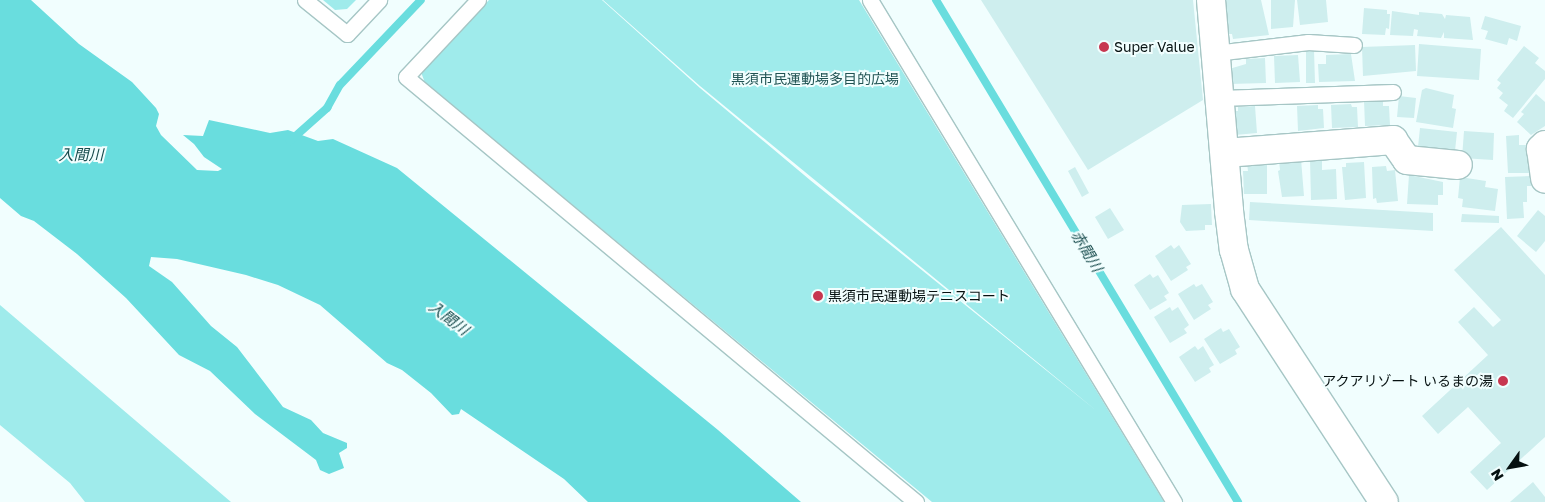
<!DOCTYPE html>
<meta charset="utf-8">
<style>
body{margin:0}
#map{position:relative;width:1545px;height:502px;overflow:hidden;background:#f1fefe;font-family:"Golos Text","Noto Sans JP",sans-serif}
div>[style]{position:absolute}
.green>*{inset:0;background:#9febeb}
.water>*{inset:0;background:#69ddde}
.stream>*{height:8px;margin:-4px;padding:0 4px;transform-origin:4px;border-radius:4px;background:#69ddde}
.building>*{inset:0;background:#ceeeee}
.roads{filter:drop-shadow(1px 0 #a6c6c5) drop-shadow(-1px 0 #a6c6c5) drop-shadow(0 1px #a6c6c5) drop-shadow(0 -1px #a6c6c5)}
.lane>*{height:15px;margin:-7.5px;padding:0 7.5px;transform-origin:7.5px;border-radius:7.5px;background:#fff}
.street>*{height:28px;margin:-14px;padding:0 14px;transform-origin:14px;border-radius:14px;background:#fff}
.dots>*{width:14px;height:14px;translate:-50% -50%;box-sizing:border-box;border:2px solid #f1fefe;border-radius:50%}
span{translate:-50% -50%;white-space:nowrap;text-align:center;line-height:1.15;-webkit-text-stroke:4px #f1fefe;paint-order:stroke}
.poi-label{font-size:14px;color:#061111}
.left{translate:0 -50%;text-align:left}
.right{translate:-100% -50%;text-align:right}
.park-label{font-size:14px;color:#205353}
.water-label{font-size:15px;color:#184c4d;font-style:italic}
.north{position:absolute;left:1485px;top:442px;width:50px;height:50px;-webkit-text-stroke:4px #f1fefe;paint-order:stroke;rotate:238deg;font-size:14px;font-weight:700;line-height:20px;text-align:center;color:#061111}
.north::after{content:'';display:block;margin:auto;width:18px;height:22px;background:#061111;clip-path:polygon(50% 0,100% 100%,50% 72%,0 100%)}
</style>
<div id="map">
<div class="green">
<i style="clip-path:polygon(323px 0,356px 0,347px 9px,335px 10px)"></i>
<i style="clip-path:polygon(489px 0,602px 0,700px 88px,810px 180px,1098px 412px,700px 86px,603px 0,859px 0,1164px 502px,932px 502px,425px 83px,421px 72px)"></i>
<i style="clip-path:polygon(0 305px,231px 502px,85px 502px,70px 483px,0 425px)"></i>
</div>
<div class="water">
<i style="clip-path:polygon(0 0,31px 0,79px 44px,132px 82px,156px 108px,159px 114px,156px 126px,161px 135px,197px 170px,218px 171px,222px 169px,204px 157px,194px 144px,183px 135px,203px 136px,209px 120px,270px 133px,288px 130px,318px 141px,333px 139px,397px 168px,718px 430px,801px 502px,588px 502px,564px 479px,461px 409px,459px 414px,452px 415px,431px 393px,402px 370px,387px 363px,320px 305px,278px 285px,246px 275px,177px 259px,151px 257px,149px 266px,172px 282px,211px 326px,237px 347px,283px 407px,311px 420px,323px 433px,347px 443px,347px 448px,339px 453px,344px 468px,329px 474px,320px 470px,316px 460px,255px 414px,210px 371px,179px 355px,126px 298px,77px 254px,34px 221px,21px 216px,0 198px)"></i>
</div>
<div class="stream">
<i style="left:936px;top:0;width:586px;rotate:58.97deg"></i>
<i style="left:290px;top:141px;width:50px;rotate:-41.7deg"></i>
<i style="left:327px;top:108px;width:26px;rotate:-61deg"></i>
<i style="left:340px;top:85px;width:117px;rotate:-46.4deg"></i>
</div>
<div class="building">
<i style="clip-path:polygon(981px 0,1193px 0,1203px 100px,1088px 170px)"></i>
<i style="clip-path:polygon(1224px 0,1261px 0,1269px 35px,1233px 39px,1232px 34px,1227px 34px)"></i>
<i style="clip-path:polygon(1271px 0,1295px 0,1293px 27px,1271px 29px)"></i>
<i style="clip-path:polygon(1297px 0,1326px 0,1328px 22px,1300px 25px)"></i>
<i style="clip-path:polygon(1364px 8px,1387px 10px,1387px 14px,1390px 14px,1389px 29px,1386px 28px,1385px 35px,1362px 34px)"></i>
<i style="clip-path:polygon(1392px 11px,1419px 15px,1419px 12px,1442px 14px,1445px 19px,1446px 15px,1470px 17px,1473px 40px,1444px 38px,1444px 32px,1441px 38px,1417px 36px,1418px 30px,1414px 29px,1413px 36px,1390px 35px)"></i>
<i style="clip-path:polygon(1485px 16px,1521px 26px,1517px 41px,1509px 38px,1507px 45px,1485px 39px,1488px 31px,1481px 29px)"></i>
<i style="clip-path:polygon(1419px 44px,1481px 49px,1479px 80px,1417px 76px)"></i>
<i style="clip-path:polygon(1415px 45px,1416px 71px,1363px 76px,1362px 47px)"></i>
<i style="clip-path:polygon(1524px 46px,1539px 58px,1535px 63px,1545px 71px,1545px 79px,1513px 118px,1504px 111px,1508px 105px,1499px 98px,1503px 93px,1497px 88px,1501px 83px,1497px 80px)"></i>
<i style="clip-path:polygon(1306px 50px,1314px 50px,1315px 83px,1306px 83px)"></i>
<i style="clip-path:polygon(1351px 54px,1355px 81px,1319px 82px,1318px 64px,1326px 64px,1326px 55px)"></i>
<i style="clip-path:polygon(1298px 55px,1300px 82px,1275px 83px,1274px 56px)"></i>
<i style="clip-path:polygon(1265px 58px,1266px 83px,1230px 84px,1229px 69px,1246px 64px,1246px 59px)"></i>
<i style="clip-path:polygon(1426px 88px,1454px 95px,1452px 108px,1456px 109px,1453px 128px,1416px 122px,1422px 90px)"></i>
<i style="clip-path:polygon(1536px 94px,1545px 102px,1545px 126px,1531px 135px,1517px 122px,1524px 114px,1521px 112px)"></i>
<i style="clip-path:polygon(1399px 96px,1416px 98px,1414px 118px,1397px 117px)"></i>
<i style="clip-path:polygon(1364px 101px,1383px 101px,1383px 106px,1389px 106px,1390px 125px,1365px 126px)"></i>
<i style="clip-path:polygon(1351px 104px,1352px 107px,1357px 107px,1358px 127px,1332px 128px,1331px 105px)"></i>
<i style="clip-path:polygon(1318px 105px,1318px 109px,1323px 109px,1324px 128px,1298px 131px,1297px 106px)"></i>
<i style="clip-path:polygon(1255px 106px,1257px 133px,1235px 135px,1234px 111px,1238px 111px,1238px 107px)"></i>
<i style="clip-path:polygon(1420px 128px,1457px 132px,1455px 151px,1418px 147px)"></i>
<i style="clip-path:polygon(1464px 131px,1494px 133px,1493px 160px,1462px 158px)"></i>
<i style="clip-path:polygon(1519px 135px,1519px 145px,1530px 145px,1530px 173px,1508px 173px,1506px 136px)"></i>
<i style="clip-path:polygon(1322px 158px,1322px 170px,1336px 169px,1337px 199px,1311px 200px,1310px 159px)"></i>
<i style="clip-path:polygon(1301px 159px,1304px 196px,1282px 197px,1278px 171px,1280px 170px,1279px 160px)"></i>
<i style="clip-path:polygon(1267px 162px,1267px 194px,1244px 194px,1243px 171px,1248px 171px,1247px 163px)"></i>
<i style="clip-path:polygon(1364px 162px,1366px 198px,1345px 200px,1342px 167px,1346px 167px,1346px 163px)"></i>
<i style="clip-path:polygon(1386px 166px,1387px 171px,1395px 170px,1398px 201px,1377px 203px,1376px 198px,1373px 199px,1372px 167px)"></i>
<i style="clip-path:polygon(1075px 167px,1089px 193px,1082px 197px,1068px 171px)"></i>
<i style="clip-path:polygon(1409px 175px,1443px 182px,1443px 195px,1438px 195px,1438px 205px,1407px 204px)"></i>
<i style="clip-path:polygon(1531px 176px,1531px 186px,1527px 186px,1527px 202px,1523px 202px,1524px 218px,1507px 219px,1505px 177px)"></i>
<i style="clip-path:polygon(1460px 177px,1486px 181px,1485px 187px,1498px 189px,1495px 211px,1462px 207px,1463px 199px,1458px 198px)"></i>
<i style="clip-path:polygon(1250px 202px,1433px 213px,1433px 231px,1249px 220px)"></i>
<i style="clip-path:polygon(1211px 204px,1212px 225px,1205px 225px,1205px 230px,1186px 231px,1180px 222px,1182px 205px)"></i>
<i style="clip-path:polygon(1110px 208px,1124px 230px,1108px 239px,1095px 217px)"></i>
<i style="clip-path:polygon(1538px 210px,1545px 216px,1545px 241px,1536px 252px,1517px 236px)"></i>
<i style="clip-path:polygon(1462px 214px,1499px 216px,1499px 223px,1461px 222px)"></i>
<i style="clip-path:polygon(1501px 227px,1545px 275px,1545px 437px,1487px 490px,1470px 472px,1501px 443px,1468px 407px,1438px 434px,1422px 416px,1488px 355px,1458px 322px,1474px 307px,1493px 327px,1501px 320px,1454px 270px)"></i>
<i style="clip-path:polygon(1171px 245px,1174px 249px,1179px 245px,1191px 264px,1186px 267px,1188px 270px,1171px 281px,1155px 256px)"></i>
<i style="clip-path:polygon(1150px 274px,1153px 278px,1158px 275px,1169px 293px,1164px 296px,1167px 300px,1150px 310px,1134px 285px)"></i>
<i style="clip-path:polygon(1194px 284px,1196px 287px,1202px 284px,1213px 302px,1208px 305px,1211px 309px,1194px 320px,1178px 294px)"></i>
<i style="clip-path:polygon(1170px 307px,1172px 311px,1178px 307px,1189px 325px,1184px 329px,1187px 333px,1170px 343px,1154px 317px)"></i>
<i style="clip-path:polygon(1221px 328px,1223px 332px,1229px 329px,1240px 347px,1235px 350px,1237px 354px,1220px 364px,1204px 339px)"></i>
<i style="clip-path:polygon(1195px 346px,1198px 350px,1203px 346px,1214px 365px,1209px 368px,1211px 372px,1195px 382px,1179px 357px)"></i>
<i style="clip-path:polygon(1533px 482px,1545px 497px,1545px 502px,1510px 502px)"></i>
</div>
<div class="roads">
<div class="lane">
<i style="left:305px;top:0;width:54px;rotate:39deg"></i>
<i style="left:347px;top:34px;width:47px;rotate:-46.7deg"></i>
<i style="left:478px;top:0;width:105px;rotate:133.1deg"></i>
<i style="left:406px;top:77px;width:664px;rotate:39.81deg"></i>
<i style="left:870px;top:0;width:587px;rotate:58.8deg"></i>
<i style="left:1215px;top:53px;width:94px;rotate:-6.7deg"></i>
<i style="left:1308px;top:42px;width:46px;rotate:3.7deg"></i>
<i style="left:1220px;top:98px;width:173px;rotate:-2deg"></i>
</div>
<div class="street">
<i style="left:1211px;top:0;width:212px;rotate:85.1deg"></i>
<i style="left:1229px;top:211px;width:39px;rotate:83deg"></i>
<i style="left:1234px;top:250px;width:41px;rotate:74.2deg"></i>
<i style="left:1245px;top:289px;width:254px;rotate:56.9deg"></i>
<i style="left:1545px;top:145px;width:6px;rotate:135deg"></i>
<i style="left:1541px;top:149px;width:30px;rotate:82deg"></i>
<i style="left:1225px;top:153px;width:169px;rotate:-4.4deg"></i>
<i style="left:1393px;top:140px;width:24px;rotate:55deg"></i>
<i style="left:1407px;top:160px;width:51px;rotate:5.6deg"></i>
</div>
</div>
<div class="dots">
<i style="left:1104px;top:47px;background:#c73750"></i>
<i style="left:818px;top:296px;background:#c73750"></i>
<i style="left:1503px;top:381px;background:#c73750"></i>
</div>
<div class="poi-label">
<span class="left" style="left:1114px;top:47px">Super Value</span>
<span class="left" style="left:828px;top:296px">黒須市民運動場テニスコート</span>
<span class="right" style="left:1493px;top:381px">アクアリゾート いるまの湯</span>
</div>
<div class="park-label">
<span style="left:815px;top:79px">黒須市民運動場多目的広場</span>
</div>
<div class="water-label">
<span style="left:81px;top:155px">入間川</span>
<span style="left:1087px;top:251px;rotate:59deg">赤間川</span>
<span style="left:449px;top:318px;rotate:37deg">入間川</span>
</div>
<div class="north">N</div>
</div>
